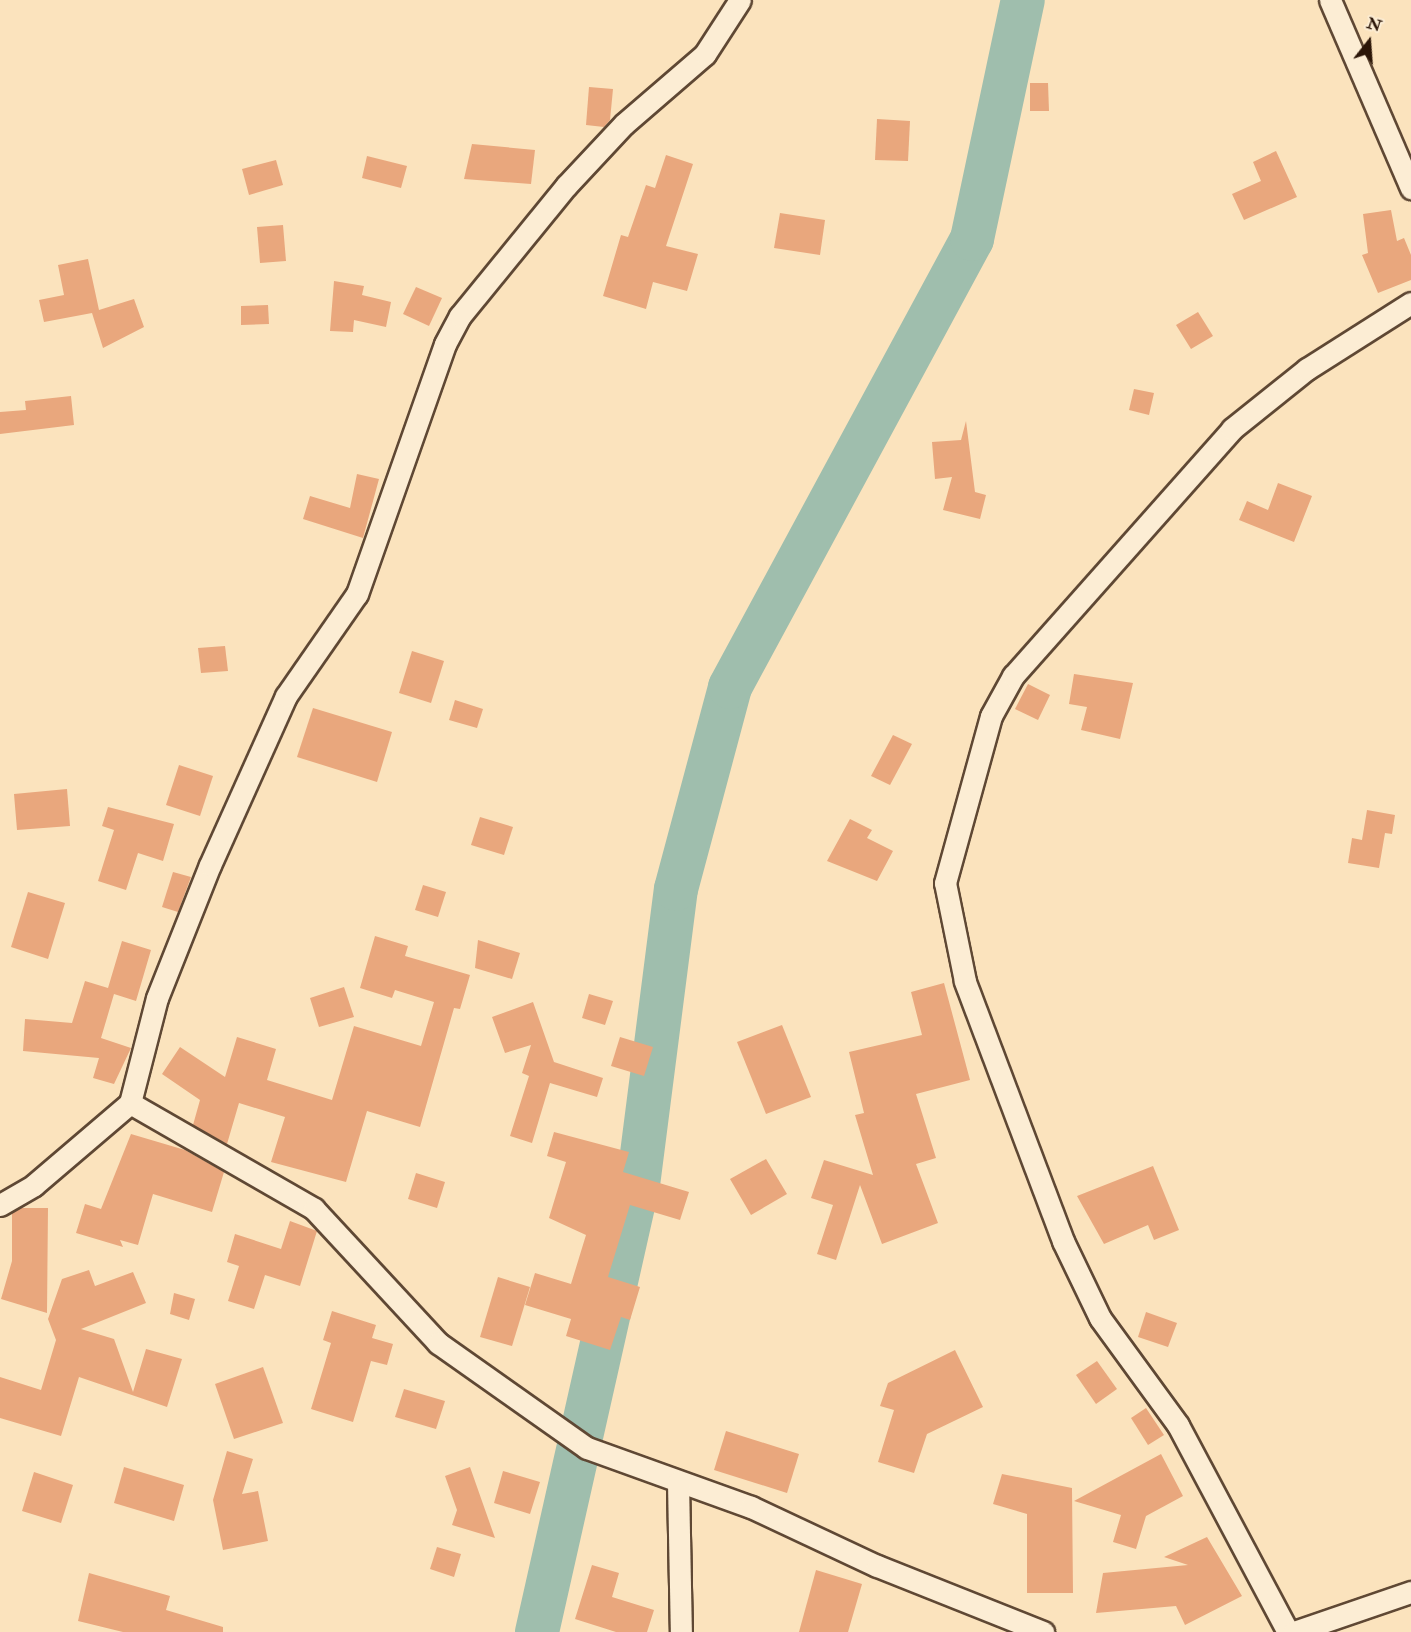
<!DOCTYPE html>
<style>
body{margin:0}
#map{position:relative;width:1411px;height:1632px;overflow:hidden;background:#fbe3bd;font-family:"IM FELL Double Pica",serif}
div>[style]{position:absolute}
.river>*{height:44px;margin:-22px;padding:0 22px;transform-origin:22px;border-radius:22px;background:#9fbead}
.building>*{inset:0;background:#e9a77d}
.roads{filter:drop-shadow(2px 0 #5f4834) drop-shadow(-2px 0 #5f4834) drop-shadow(0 2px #5f4834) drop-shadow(0 -2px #5f4834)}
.minor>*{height:21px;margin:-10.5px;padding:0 10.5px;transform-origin:10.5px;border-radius:10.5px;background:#fcedd4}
span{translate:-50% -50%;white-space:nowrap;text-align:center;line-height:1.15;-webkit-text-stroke:5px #fcedd4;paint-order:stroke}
.north{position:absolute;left:1339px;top:12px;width:60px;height:60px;-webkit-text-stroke:4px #fcedd4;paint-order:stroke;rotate:17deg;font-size:16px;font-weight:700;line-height:24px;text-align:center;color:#2b1507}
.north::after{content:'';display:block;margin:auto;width:21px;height:27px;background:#2b1507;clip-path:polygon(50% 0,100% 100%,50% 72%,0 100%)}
</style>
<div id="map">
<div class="river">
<i style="left:537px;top:1632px;width:458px;rotate:-77.3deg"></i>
<i style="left:638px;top:1185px;width:298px;rotate:-82.7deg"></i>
<i style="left:676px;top:889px;width:209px;rotate:-75deg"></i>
<i style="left:730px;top:687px;width:509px;rotate:-61.62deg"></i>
<i style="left:972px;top:239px;width:244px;rotate:-78deg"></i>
</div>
<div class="building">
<i style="clip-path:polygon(1030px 83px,1048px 83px,1049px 111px,1030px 111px)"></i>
<i style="clip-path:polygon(589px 87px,613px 89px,610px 120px,604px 127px,586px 125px)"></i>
<i style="clip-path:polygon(877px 119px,910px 121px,908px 161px,875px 160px)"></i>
<i style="clip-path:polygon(472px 144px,535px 150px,531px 184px,464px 179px)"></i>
<i style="clip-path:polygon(1276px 151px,1297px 197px,1244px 220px,1232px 194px,1261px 181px,1253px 162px)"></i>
<i style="clip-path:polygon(666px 155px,693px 164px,666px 246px,698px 254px,687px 291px,653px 282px,646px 309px,603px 296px,621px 235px,628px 237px,646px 185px,655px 188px)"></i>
<i style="clip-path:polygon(367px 156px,407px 166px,401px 188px,362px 178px)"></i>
<i style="clip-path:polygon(276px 160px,283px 185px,249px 195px,242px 169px)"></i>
<i style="clip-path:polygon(1391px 210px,1397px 241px,1404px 238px,1411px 255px,1411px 280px,1378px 293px,1362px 255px,1368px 253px,1363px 214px)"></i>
<i style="clip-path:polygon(780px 213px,825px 220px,820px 255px,774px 248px)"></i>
<i style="clip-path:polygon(283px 225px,286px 261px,260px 263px,257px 227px)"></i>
<i style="clip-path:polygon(88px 259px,99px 310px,134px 299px,144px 327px,103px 348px,92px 313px,44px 322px,39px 300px,64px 295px,58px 265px)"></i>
<i style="clip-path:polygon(334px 281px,364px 286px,362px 295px,391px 302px,386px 327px,354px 320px,353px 332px,330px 331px)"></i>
<i style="clip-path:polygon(416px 287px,442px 298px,429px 326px,403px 314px)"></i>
<i style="clip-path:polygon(268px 305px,269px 324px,241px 325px,241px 306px)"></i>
<i style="clip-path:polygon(1198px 312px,1213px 336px,1191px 349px,1176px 325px)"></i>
<i style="clip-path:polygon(1134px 389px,1154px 393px,1149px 415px,1129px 410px)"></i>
<i style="clip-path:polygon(71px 396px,74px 425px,0 434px,0 412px,26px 410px,25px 401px)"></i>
<i style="clip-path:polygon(966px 421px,975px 492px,986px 495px,980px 519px,943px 510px,952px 477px,935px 479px,932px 442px,961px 440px)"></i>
<i style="clip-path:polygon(357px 474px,379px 479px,363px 538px,303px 519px,310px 496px,350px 508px)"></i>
<i style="clip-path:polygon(1278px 483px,1312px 496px,1294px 542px,1239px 520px,1247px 501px,1268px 510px)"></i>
<i style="clip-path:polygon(225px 646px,228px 671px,201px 673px,198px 648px)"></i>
<i style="clip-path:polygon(412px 651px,444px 661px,431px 703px,399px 693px)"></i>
<i style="clip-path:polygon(1074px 674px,1133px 683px,1120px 739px,1081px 730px,1087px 707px,1069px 704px)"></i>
<i style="clip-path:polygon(1028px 684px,1050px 695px,1038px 720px,1015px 709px)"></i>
<i style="clip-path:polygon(455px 700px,483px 709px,477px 728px,449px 720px)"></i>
<i style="clip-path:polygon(313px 708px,392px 732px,377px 782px,297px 757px)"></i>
<i style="clip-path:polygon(893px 735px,912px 744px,890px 785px,871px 776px)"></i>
<i style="clip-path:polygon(179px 765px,213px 776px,200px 816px,166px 805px)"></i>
<i style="clip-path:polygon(67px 789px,70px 826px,17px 830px,14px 794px)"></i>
<i style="clip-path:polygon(108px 807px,174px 824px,163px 861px,138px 853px,126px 890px,98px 881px,114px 830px,102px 826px)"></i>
<i style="clip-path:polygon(1367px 810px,1395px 815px,1392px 834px,1385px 833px,1379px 868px,1348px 863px,1352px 838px,1362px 840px)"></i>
<i style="clip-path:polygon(480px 817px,513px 827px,504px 855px,471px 845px)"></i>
<i style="clip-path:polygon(850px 819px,872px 830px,867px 838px,893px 851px,877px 881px,827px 861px)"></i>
<i style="clip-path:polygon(173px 872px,191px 877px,178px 912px,162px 907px)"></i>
<i style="clip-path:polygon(423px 885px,446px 892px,438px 917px,415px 910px)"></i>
<i style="clip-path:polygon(28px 892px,65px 903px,48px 959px,11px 947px)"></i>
<i style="clip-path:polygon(375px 936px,408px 946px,405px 956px,470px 975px,460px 1009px,454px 1008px,420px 1127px,367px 1111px,346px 1182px,271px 1162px,285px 1117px,239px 1103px,227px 1144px,193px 1125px,200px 1100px,162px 1074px,180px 1047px,225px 1077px,237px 1037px,276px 1049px,267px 1080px,332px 1100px,354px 1026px,421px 1046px,434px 1002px,395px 990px,392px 998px,360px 988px)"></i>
<i style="clip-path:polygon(478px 940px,520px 953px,512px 979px,475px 968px)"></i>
<i style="clip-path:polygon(122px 941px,151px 950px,136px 1001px,114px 994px,101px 1038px,131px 1048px,114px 1084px,93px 1078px,99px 1058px,23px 1051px,25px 1019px,72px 1023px,85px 981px,108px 988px)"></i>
<i style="clip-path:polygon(944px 983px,970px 1080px,916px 1094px,936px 1158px,916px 1164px,938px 1223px,882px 1244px,860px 1185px,836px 1260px,817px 1254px,833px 1205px,811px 1198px,824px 1160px,873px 1175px,855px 1115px,864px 1113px,849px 1052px,922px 1035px,911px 992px)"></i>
<i style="clip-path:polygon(344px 987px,354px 1017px,319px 1027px,310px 998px)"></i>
<i style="clip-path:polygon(589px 994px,613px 1001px,605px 1025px,582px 1018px)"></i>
<i style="clip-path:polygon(533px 1002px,554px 1062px,603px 1078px,597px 1097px,550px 1083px,532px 1143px,510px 1136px,529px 1076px,522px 1073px,531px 1045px,505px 1053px,492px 1017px)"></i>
<i style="clip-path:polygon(782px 1025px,811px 1097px,766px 1114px,737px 1042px)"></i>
<i style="clip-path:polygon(620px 1037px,653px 1047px,644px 1076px,611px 1066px)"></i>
<i style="clip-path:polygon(554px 1132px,629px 1152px,623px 1172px,689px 1192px,680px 1220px,630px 1205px,608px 1277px,640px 1287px,630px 1320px,621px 1317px,610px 1350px,566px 1336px,571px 1319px,525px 1305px,535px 1273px,571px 1284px,586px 1235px,549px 1218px,566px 1162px,547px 1156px)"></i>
<i style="clip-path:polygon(131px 1134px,185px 1150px,224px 1172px,212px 1212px,153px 1194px,138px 1245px,120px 1240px,123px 1247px,76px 1233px,85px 1204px,101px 1209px)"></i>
<i style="clip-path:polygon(766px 1159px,787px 1194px,751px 1215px,730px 1179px)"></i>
<i style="clip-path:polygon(1153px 1166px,1179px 1230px,1154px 1240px,1148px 1225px,1104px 1244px,1077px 1196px)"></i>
<i style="clip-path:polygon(416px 1173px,445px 1182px,437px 1208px,408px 1199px)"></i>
<i style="clip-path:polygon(21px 1208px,48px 1208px,47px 1313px,1px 1299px,12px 1261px,12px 1212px)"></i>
<i style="clip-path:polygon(290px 1221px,317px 1231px,300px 1286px,265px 1275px,254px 1309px,228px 1301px,239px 1266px,227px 1262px,235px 1234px,281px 1249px)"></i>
<i style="clip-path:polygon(89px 1270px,95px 1286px,133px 1272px,146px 1303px,81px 1329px,114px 1339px,133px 1392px,146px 1349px,182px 1359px,167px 1407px,79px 1377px,61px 1436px,0 1418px,0 1377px,41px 1390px,56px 1340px,48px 1319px,62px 1279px)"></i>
<i style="clip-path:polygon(498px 1277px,530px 1287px,512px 1346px,480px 1337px)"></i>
<i style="clip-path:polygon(174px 1293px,195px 1299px,189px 1320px,170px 1314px)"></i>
<i style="clip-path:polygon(332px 1311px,376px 1325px,372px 1338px,393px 1344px,387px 1365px,371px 1361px,353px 1422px,311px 1409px,331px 1343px,323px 1340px)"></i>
<i style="clip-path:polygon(1146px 1312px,1177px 1323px,1168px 1347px,1138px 1337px)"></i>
<i style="clip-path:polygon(955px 1350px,983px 1407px,927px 1434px,914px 1473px,878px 1462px,894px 1410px,880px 1406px,888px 1383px)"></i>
<i style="clip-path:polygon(1097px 1361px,1117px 1389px,1096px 1404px,1076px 1375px)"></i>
<i style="clip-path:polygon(263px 1367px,283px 1423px,234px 1439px,215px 1384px)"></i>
<i style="clip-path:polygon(404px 1389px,445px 1401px,436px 1429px,395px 1417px)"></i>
<i style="clip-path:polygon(1146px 1408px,1164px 1435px,1148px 1445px,1131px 1418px)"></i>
<i style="clip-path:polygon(726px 1431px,799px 1454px,787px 1493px,714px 1470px)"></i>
<i style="clip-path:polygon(227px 1451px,253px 1459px,242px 1494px,258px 1491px,268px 1541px,223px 1550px,213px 1500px)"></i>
<i style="clip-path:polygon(1161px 1454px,1183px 1496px,1146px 1516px,1136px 1549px,1113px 1542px,1121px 1515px,1074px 1501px)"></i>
<i style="clip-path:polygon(124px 1467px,184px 1485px,174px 1521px,114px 1503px)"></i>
<i style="clip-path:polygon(470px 1467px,495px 1538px,452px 1525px,457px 1510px,445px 1476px)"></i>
<i style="clip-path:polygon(503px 1471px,540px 1482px,530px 1514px,494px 1503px)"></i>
<i style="clip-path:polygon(34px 1472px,73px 1485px,61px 1523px,22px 1511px)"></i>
<i style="clip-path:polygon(1002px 1474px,1072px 1488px,1073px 1593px,1027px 1593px,1027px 1514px,993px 1504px)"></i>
<i style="clip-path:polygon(1207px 1537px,1242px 1596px,1185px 1625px,1176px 1606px,1096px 1613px,1103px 1573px,1188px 1565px,1164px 1557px)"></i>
<i style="clip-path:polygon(437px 1547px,461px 1554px,454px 1577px,430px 1569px)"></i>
<i style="clip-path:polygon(592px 1565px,619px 1573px,612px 1597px,654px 1610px,647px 1632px,616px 1632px,575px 1619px)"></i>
<i style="clip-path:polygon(816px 1570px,862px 1584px,848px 1632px,799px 1632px)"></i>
<i style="clip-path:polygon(89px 1573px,170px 1596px,166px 1610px,223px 1627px,223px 1632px,123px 1632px,78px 1621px)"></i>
</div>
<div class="roads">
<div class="minor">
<i style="left:1330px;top:0;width:205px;rotate:66.7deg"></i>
<i style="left:130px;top:1103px;width:212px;rotate:29.9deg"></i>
<i style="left:314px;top:1209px;width:183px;rotate:47.2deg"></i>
<i style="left:438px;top:1343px;width:182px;rotate:35.2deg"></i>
<i style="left:587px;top:1448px;width:174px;rotate:19.8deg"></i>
<i style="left:751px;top:1507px;width:139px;rotate:25.1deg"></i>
<i style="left:877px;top:1566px;width:179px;rotate:21.7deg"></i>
<i style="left:0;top:1205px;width:39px;rotate:-30deg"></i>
<i style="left:34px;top:1185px;width:126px;rotate:-40.5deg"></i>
<i style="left:130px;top:1103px;width:108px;rotate:-75.6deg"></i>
<i style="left:157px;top:998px;width:143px;rotate:-68.3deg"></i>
<i style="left:210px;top:865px;width:185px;rotate:-65.8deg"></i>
<i style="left:286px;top:696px;width:124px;rotate:-55.2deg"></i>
<i style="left:357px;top:594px;width:265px;rotate:-70.6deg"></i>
<i style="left:445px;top:344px;width:32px;rotate:-62deg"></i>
<i style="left:460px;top:316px;width:168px;rotate:-50.8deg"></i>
<i style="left:566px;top:186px;width:85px;rotate:-46.9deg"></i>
<i style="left:624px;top:124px;width:107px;rotate:-40.8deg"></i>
<i style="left:705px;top:54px;width:64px;rotate:-57.1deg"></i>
<i style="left:678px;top:1482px;width:150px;rotate:88.9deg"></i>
<i style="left:1288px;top:1632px;width:234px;rotate:-118deg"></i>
<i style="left:1178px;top:1425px;width:132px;rotate:-126.1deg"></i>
<i style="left:1100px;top:1318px;width:85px;rotate:-115.7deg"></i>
<i style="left:1063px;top:1241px;width:278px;rotate:-110.7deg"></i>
<i style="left:965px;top:981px;width:100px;rotate:-101.5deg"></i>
<i style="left:945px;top:883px;width:173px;rotate:-74.6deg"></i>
<i style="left:991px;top:716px;width:46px;rotate:-61.2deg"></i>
<i style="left:1013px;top:676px;width:330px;rotate:-48.4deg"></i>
<i style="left:1232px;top:429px;width:96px;rotate:-38.7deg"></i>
<i style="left:1307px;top:369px;width:123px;rotate:-32.4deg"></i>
<i style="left:1294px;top:1632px;width:124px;rotate:-18.9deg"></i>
</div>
</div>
<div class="north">N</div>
</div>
